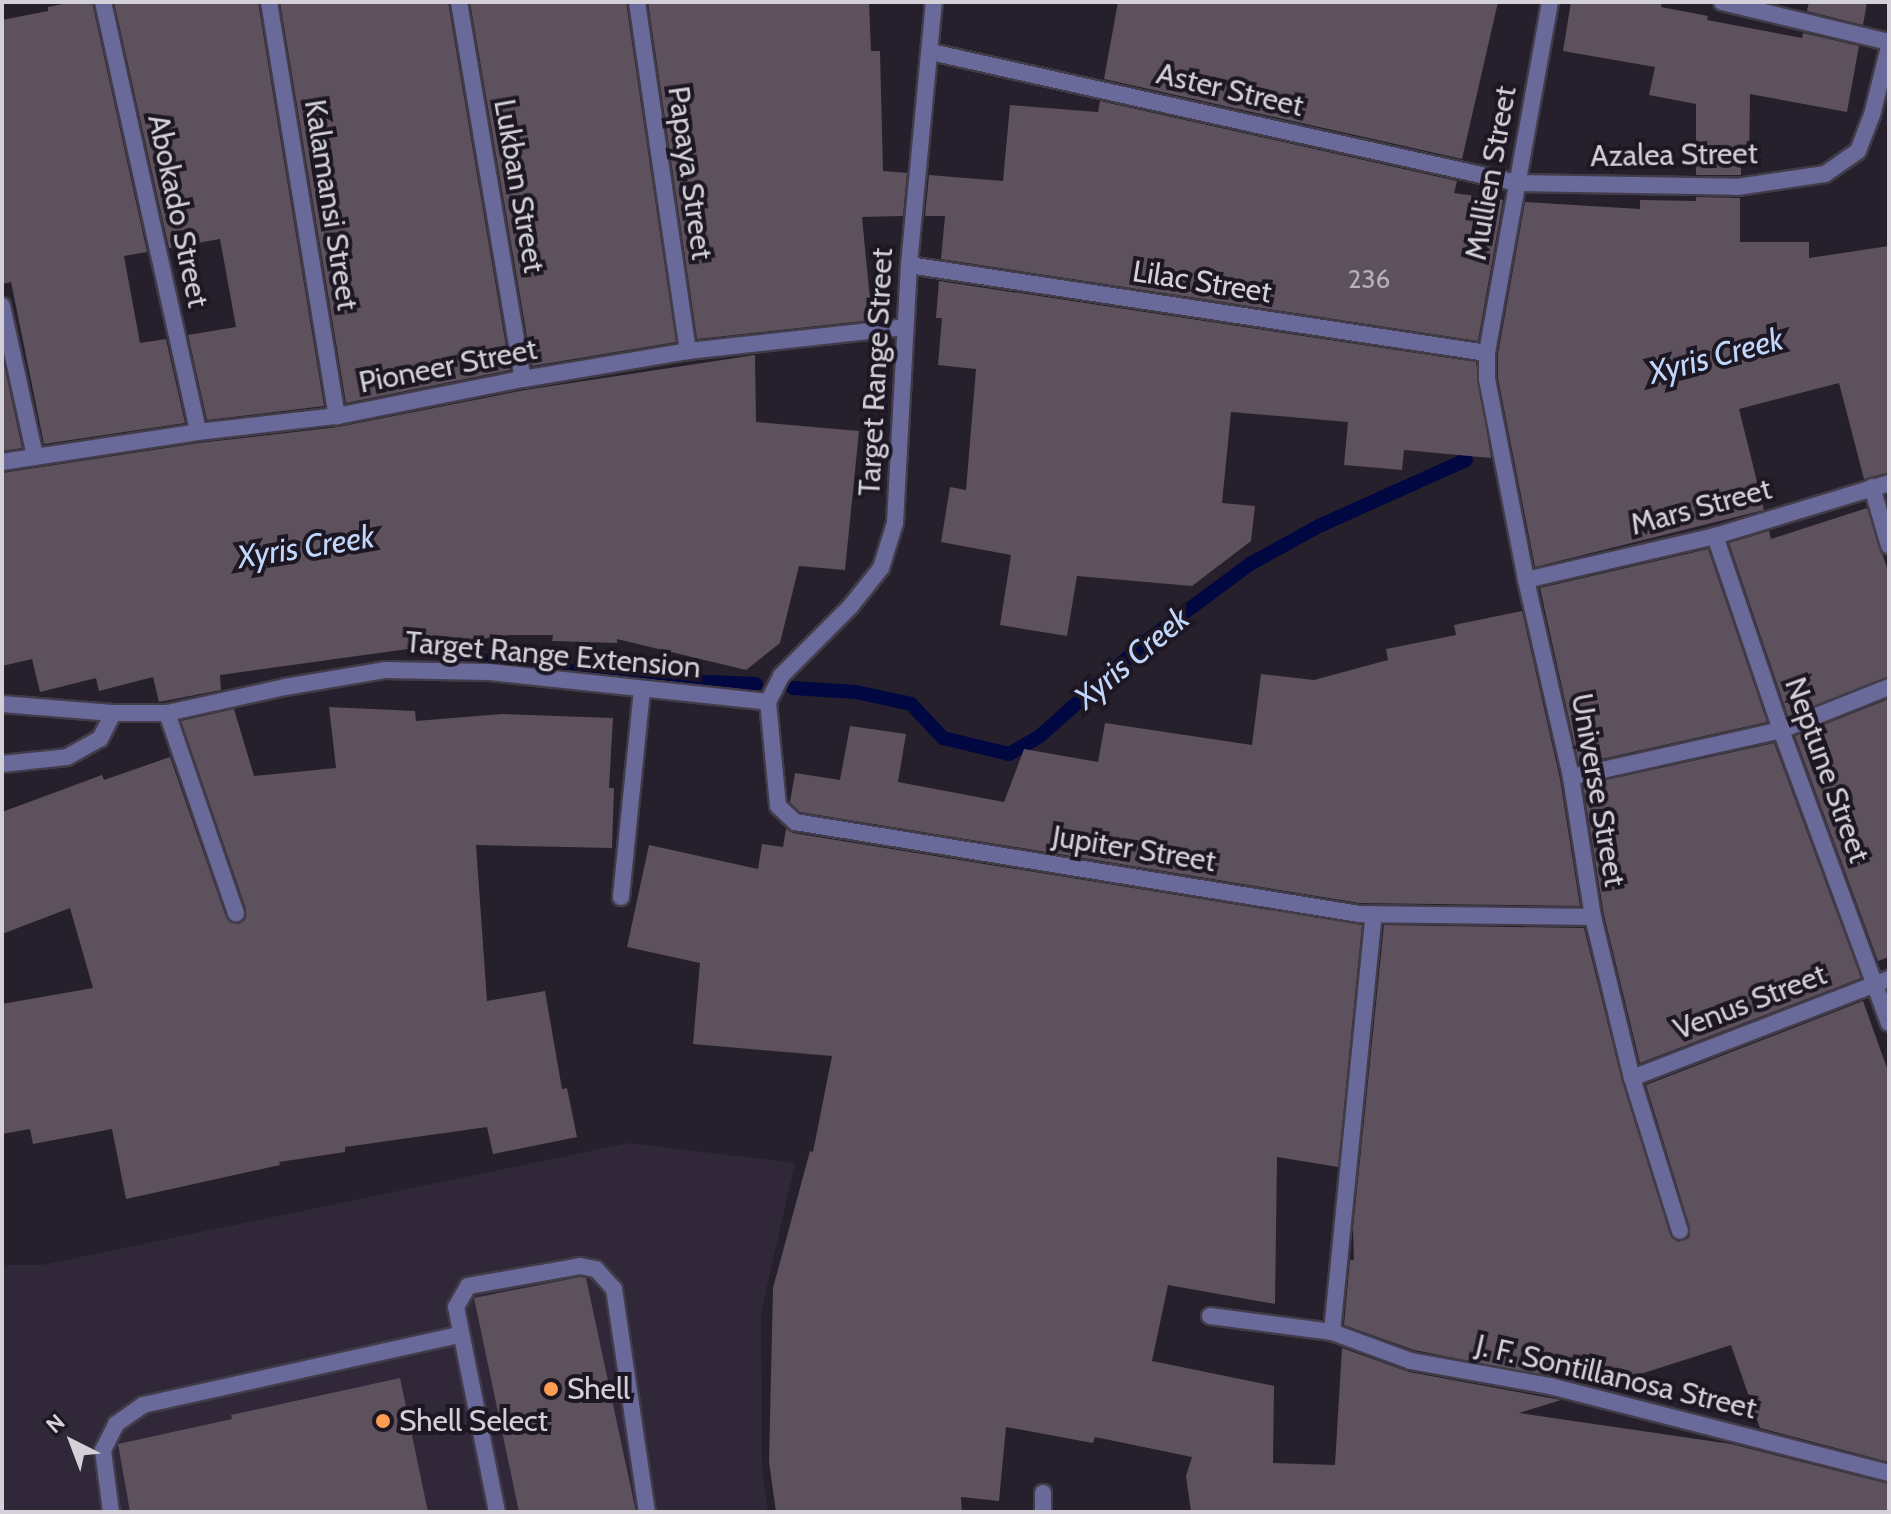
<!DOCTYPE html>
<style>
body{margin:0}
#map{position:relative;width:1891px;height:1514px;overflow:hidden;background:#26202c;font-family:Cabin,sans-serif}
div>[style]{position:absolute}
.built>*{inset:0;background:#302739}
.stream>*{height:14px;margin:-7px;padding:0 7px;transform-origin:7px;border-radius:7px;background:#000741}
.building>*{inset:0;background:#5d515d}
.roads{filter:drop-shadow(2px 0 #423c48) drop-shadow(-2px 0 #423c48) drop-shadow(0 2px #423c48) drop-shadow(0 -2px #423c48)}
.lane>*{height:16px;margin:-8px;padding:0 8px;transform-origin:8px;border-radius:8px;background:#69699a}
.street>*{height:16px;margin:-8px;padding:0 8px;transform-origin:8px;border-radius:8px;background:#69699a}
.dots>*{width:22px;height:22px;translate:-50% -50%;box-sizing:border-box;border:4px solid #1c1722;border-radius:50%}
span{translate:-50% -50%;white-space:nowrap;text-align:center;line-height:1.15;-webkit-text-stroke:8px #1c1722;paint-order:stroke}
.number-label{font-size:26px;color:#b6b0b9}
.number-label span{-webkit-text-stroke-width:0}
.street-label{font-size:30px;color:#d4d0d8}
.poi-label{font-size:30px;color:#d4d0d8}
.left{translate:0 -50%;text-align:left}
.water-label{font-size:32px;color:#c1d6fb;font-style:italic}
.frame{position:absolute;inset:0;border:4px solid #d4d0d8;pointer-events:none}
.north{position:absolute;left:32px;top:1402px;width:80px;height:80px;-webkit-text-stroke:6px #1c1722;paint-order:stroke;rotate:318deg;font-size:22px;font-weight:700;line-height:32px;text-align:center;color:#d4d0d8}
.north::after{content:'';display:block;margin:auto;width:28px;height:36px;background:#d4d0d8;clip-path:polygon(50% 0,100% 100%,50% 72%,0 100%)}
</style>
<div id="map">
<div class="built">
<i style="clip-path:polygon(629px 1143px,795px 1163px,761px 1313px,762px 1467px,768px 1512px,2px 1512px,2px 1265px,42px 1265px)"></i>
</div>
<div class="stream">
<i style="left:464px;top:625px;width:34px;rotate:85deg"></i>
<i style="left:467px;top:659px;width:174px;rotate:6.6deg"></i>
<i style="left:640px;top:679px;width:116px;rotate:2.5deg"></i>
<i style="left:793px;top:688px;width:63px;rotate:3.6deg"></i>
<i style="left:856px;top:692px;width:56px;rotate:12.3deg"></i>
<i style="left:911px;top:704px;width:47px;rotate:46.7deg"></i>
<i style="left:943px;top:738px;width:68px;rotate:13.6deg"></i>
<i style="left:1009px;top:754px;width:36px;rotate:-30deg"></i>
<i style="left:1040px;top:736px;width:141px;rotate:-41.8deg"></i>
<i style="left:1145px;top:642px;width:131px;rotate:-36.6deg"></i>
<i style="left:1250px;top:564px;width:79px;rotate:-28.8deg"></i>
<i style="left:1319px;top:526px;width:161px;rotate:-24.2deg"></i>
</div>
<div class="building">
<i style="clip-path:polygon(73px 2px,92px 2px,147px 252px,124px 256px,140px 343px,166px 339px,185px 423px,44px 444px,11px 282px,2px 284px,2px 20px,48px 11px,48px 7px)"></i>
<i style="clip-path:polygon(114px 2px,258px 2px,324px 406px,207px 420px,188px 335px,236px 327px,220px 239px,169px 248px)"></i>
<i style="clip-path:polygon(280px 2px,448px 2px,510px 370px,346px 403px)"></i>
<i style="clip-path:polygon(470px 2px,626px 2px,676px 342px,532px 366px)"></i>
<i style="clip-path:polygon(648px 2px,869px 2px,871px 51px,880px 51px,883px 171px,907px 173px,903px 216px,862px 217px,872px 320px,697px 339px)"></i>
<i style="clip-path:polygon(1118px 2px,1498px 2px,1462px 159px,1104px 79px)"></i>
<i style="clip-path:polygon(1571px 2px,1662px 2px,1661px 7px,1708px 16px,1707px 20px,1802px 38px,1803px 33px,1859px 46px,1847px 112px,1750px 94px,1749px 163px,1741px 163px,1741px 175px,1696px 175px,1696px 104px,1649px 95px,1655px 67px,1563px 51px)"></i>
<i style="clip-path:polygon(1809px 2px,1867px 2px,1863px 25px,1807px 11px)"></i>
<i style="clip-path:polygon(1100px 101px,1457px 181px,1454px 193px,1503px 200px,1478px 341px,941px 259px,945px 216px,925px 216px,929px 175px,1003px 181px,1010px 105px,1098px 112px)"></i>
<i style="clip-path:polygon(1696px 197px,1740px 198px,1740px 242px,1809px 242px,1809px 258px,1889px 246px,1889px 472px,1864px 479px,1839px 383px,1739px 409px,1764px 510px,1535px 567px,1498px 378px,1498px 354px,1525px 202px,1640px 209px,1640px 200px,1696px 201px)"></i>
<i style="clip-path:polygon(939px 281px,1476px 362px,1491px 458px,1404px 450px,1402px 470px,1344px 465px,1348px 422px,1231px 412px,1222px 503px,1255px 506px,1251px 541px,1192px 586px,1077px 576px,1067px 636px,1000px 625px,1011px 555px,941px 542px,950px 487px,966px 490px,976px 369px,938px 365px,942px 318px,936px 318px)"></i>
<i style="clip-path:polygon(755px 355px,756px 422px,859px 431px,845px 570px,799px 566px,780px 643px,746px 670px,617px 639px,617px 643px,552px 641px,553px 635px,509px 635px,220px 675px,221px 690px,159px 702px,153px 677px,99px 691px,96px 678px,40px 692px,32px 659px,2px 666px,2px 473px,199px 443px,338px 427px,525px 390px)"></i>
<i style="clip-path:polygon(4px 364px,22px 448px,2px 451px,2px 365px)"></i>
<i style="clip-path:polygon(1867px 508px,1889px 574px,1889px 676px,1788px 716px,1729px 543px,1769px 531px,1771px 539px)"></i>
<i style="clip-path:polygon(1708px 549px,1767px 722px,1579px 764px,1540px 588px)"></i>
<i style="clip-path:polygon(1522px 611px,1560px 779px,1580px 906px,1360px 903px,800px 812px,790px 802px,795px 773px,840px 780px,850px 726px,906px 734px,898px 782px,1004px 802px,1024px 749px,1098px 762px,1105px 723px,1252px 745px,1261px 674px,1314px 680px,1388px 660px,1386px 649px,1456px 635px,1454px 625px)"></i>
<i style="clip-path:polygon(1889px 699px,1889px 957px,1878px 961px,1795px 736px)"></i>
<i style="clip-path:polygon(329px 707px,415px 711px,416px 721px,502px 714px,613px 718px,609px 788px,614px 788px,612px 848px,476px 845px,487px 1001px,545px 991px,562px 1089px,567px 1088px,577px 1137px,493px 1154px,487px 1127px,345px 1147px,345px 1152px,279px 1162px,280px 1165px,126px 1199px,112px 1129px,33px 1144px,30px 1129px,2px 1134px,2px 1004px,93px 988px,70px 908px,2px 934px,2px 812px,102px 775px,104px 780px,170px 757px,226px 917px,239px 924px,245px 920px,246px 909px,181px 721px,234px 709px,254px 776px,336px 768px)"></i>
<i style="clip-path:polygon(1774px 743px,1861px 978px,1640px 1063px,1604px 915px,1583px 785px)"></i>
<i style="clip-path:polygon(786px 829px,793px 833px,1362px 925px,1338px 1167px,1277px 1157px,1275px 1304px,1168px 1285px,1152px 1361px,1274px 1386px,1273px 1463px,1335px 1465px,1342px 1348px,1409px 1372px,1561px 1400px,1519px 1413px,1731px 1444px,1889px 1484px,1889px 1512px,1191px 1512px,1186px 1476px,1192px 1457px,1095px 1437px,1093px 1443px,1006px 1427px,999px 1501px,961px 1497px,962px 1512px,776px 1512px,769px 1462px,773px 1288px,810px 1151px,813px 1152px,832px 1056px,693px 1044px,700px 963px,627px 947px,649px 845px,758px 869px,762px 844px,783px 847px)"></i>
<i style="clip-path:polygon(1384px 925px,1584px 928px,1622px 1081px,1670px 1234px,1678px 1242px,1689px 1238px,1690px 1228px,1646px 1085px,1863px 1001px,1889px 1074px,1889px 1462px,1760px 1428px,1731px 1345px,1600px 1387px,1414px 1350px,1344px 1325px,1350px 1260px,1354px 1260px,1353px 1228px)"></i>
<i style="clip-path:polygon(580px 1277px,586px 1278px,636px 1512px,519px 1512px,474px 1298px)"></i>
<i style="clip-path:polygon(400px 1378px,428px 1512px,130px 1512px,118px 1444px,232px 1419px,231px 1415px)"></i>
</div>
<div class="roads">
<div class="lane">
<i style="left:103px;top:2px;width:440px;rotate:77.5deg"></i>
<i style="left:269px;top:2px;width:420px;rotate:80.7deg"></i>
<i style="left:459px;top:2px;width:382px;rotate:80.4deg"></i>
<i style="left:637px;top:2px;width:353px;rotate:81.7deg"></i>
<i style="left:2px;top:306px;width:154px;rotate:77.6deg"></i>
<i style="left:167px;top:713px;width:212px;rotate:71deg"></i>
<i style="left:2px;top:764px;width:65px;rotate:-6.1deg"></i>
<i style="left:67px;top:757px;width:38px;rotate:-29deg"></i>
<i style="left:100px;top:739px;width:29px;rotate:-63deg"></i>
<i style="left:1332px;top:1332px;width:420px;rotate:-84.3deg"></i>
<i style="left:1043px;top:1493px;width:19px;rotate:90deg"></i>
<i style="left:111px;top:1512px;width:63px;rotate:-97.4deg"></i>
<i style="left:103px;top:1450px;width:29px;rotate:-63deg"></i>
<i style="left:116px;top:1424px;width:33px;rotate:-35deg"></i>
<i style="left:143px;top:1405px;width:325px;rotate:-12.5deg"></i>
<i style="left:497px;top:1512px;width:209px;rotate:-101.3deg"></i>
<i style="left:456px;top:1307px;width:24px;rotate:-60deg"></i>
<i style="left:468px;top:1286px;width:114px;rotate:-10.1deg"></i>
<i style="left:580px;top:1266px;width:16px;rotate:11deg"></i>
<i style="left:596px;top:1269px;width:27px;rotate:48deg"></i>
<i style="left:614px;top:1289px;width:225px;rotate:81.6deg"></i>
</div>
<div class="street">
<i style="left:1550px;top:2px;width:357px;rotate:100.2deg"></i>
<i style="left:1487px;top:353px;width:26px;rotate:90deg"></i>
<i style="left:1487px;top:379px;width:205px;rotate:79deg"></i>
<i style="left:1526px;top:580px;width:202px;rotate:77.1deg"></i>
<i style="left:1571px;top:777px;width:142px;rotate:81.1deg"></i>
<i style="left:1593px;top:917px;width:166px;rotate:76.4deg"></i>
<i style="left:1632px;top:1078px;width:160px;rotate:72.6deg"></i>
<i style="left:1722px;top:2px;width:172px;rotate:13.5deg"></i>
<i style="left:931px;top:52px;width:600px;rotate:12.6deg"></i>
<i style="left:1517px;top:183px;width:220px;rotate:1deg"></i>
<i style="left:1737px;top:187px;width:89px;rotate:-8.4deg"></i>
<i style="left:1825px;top:174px;width:40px;rotate:-34.9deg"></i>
<i style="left:1858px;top:151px;width:39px;rotate:-69deg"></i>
<i style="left:1872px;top:115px;width:70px;rotate:-76deg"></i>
<i style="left:909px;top:265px;width:585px;rotate:8.66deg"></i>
<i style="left:2px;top:462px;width:198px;rotate:-8.7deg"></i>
<i style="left:198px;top:432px;width:140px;rotate:-6.6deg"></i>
<i style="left:337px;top:416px;width:190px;rotate:-11.3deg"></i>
<i style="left:523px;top:379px;width:167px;rotate:-9.6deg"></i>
<i style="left:688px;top:351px;width:218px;rotate:-6.3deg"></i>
<i style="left:1872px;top:487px;width:61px;rotate:73.9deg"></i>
<i style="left:1715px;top:536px;width:205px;rotate:71.2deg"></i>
<i style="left:1781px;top:730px;width:312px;rotate:69.8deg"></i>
<i style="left:1526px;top:580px;width:194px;rotate:-13.1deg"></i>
<i style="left:1715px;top:536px;width:182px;rotate:-16.9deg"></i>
<i style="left:768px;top:702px;width:104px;rotate:84.5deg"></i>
<i style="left:778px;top:806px;width:23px;rotate:43deg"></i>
<i style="left:795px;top:822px;width:571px;rotate:9.26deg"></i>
<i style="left:1359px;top:914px;width:234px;rotate:0.7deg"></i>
<i style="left:768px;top:702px;width:29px;rotate:-63deg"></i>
<i style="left:781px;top:676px;width:98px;rotate:-45deg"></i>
<i style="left:850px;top:607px;width:50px;rotate:-51.5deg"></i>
<i style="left:881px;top:568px;width:47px;rotate:-72.7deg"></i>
<i style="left:895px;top:523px;width:258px;rotate:-86.9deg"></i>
<i style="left:909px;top:265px;width:264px;rotate:-84.6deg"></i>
<i style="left:2px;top:704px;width:111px;rotate:4.6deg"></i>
<i style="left:113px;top:713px;width:54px"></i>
<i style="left:167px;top:713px;width:121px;rotate:-12.4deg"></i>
<i style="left:285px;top:687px;width:101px;rotate:-9.6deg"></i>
<i style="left:385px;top:670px;width:104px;rotate:1.1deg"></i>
<i style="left:489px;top:672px;width:281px;rotate:6.1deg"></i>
<i style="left:1571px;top:777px;width:215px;rotate:-12.6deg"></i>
<i style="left:1781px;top:730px;width:116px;rotate:-21.7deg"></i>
<i style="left:621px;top:897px;width:209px;rotate:-84.2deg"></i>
<i style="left:1632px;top:1078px;width:275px;rotate:-21.1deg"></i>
<i style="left:1210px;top:1316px;width:123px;rotate:7.5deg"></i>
<i style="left:1332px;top:1332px;width:84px;rotate:20.2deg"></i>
<i style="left:1411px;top:1361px;width:141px;rotate:10.2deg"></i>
<i style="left:1550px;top:1386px;width:350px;rotate:14.4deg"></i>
</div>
</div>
<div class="dots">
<i style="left:551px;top:1389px;background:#fc9d52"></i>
<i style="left:383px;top:1421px;background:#fc9d52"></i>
</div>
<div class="number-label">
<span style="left:1369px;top:280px">236</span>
</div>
<div class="street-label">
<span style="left:1230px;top:90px;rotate:13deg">Aster Street</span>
<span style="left:1674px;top:155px;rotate:-1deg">Azalea Street</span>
<span style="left:690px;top:173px;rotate:82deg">Papaya Street</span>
<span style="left:1491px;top:173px;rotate:-80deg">Mullien Street</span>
<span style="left:519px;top:186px;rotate:80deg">Lukban Street</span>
<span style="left:331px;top:205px;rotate:81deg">Kalamansi Street</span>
<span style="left:178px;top:211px;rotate:78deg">Abokado Street</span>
<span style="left:1202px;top:282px;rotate:9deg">Lilac Street</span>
<span style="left:448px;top:366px;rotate:-11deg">Pioneer Street</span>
<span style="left:876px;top:372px;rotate:-87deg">Target Range Street</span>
<span style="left:1701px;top:507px;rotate:-15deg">Mars Street</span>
<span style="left:553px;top:655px;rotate:5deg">Target Range Extension</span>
<span style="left:1827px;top:770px;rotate:70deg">Neptune Street</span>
<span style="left:1598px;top:790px;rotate:80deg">Universe Street</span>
<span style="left:1134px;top:849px;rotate:9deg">Jupiter Street</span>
<span style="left:1750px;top:1002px;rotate:-21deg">Venus Street</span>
<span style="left:1616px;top:1377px;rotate:13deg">J. F. Sontillanosa Street</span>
</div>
<div class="poi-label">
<span class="left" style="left:567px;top:1389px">Shell</span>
<span class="left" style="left:399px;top:1421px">Shell Select</span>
</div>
<div class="water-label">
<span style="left:1716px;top:356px;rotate:-15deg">Xyris Creek</span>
<span style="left:306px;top:547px;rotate:-9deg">Xyris Creek</span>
<span style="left:1132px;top:658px;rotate:-40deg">Xyris Creek</span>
</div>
<div class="frame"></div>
<div class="north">N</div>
</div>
